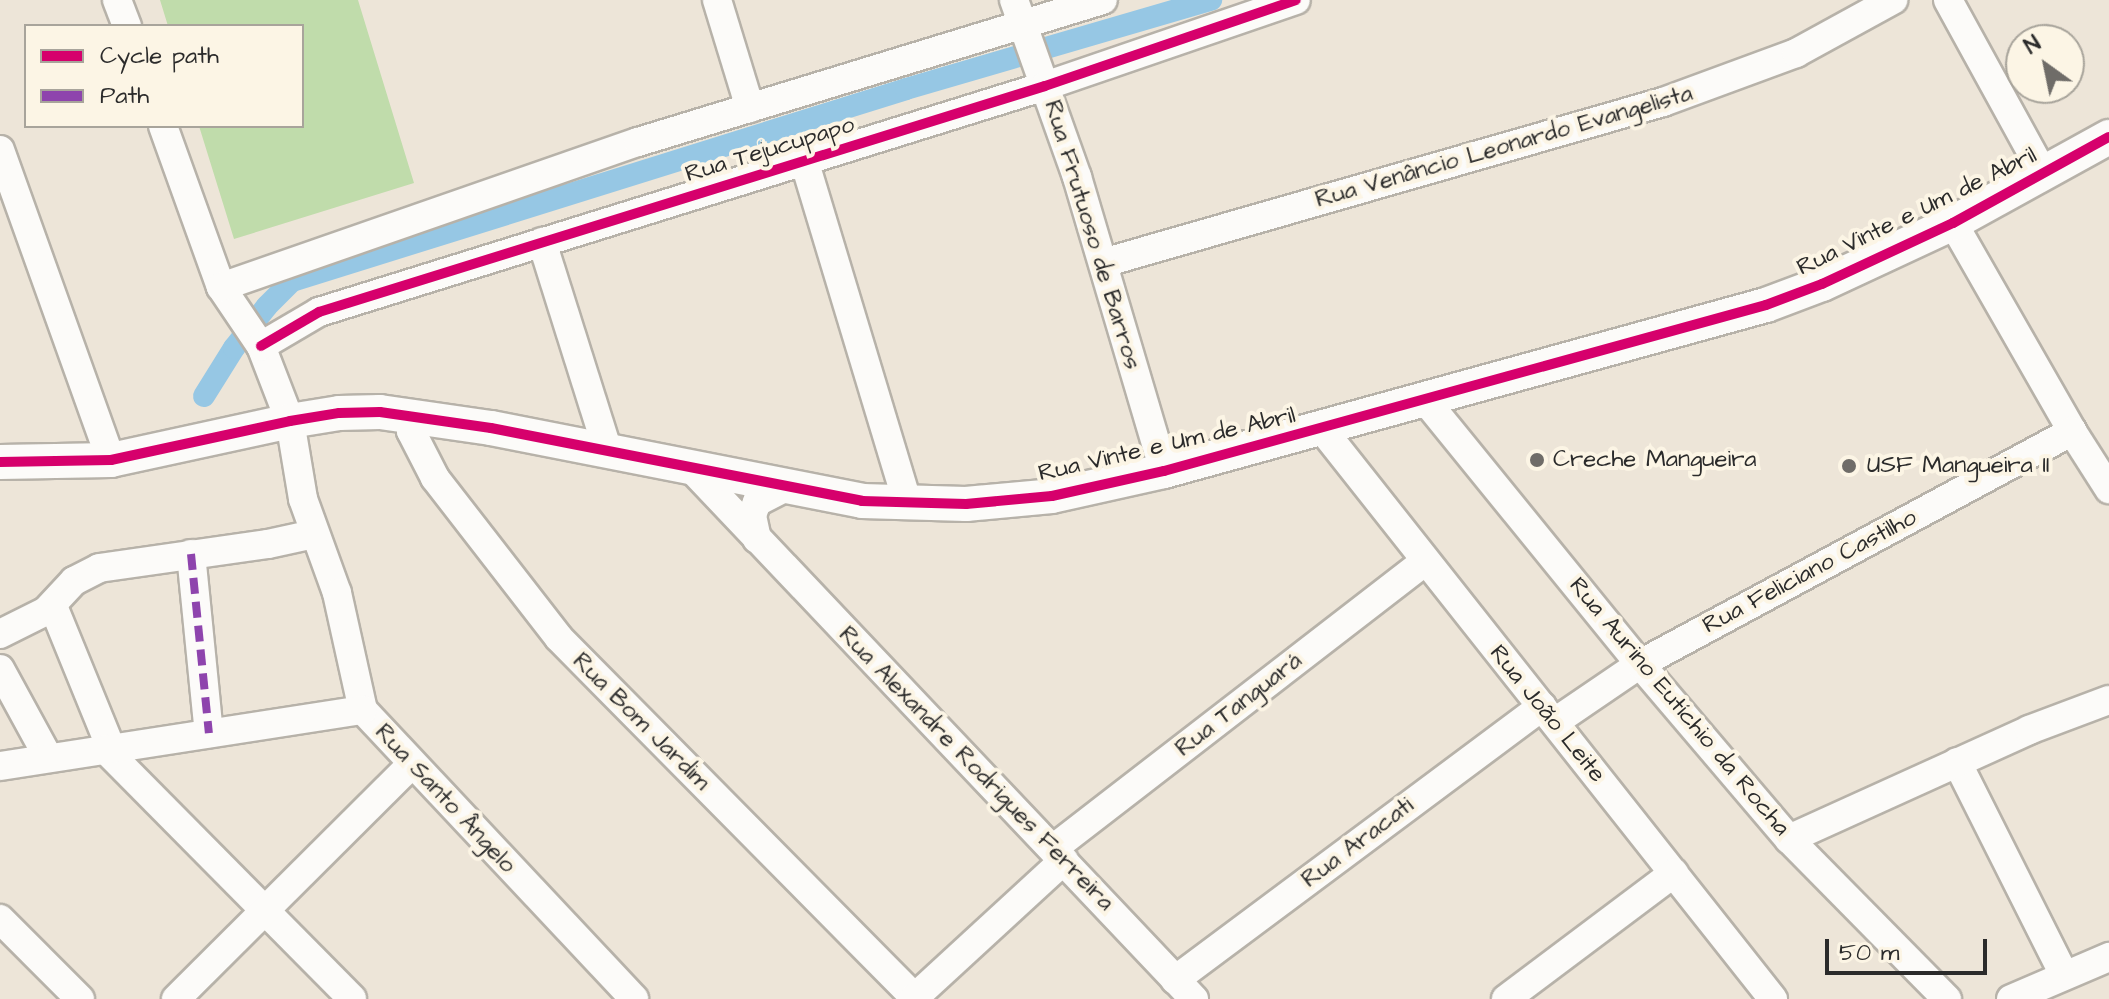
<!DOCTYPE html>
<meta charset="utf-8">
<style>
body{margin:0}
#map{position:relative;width:2109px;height:999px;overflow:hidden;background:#ede5d8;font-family:"Architects Daughter",sans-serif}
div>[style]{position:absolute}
.green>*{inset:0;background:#c0dcab}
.canal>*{height:22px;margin:-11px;padding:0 11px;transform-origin:11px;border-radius:11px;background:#96c7e4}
.roads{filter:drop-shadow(2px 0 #b7b2a9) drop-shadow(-2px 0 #b7b2a9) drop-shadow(0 2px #b7b2a9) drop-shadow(0 -2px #b7b2a9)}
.minor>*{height:28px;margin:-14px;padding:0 14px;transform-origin:14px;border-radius:14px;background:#fcfbf9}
.major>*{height:34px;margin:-17px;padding:0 17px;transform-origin:17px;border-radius:17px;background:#fcfbf9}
.quiet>*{height:8px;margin-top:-4px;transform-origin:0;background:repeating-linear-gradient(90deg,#8e44ad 0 16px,transparent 0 24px)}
.cycleway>*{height:10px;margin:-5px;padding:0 5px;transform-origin:5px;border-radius:5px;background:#d6006c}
.dots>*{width:22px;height:22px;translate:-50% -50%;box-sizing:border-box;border:4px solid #fcf5e5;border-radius:50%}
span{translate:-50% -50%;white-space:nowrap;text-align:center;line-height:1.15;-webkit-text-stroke:8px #fcf5e5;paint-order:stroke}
.street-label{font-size:24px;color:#2b2b2b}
.poi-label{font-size:24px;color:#2b2b2b}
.left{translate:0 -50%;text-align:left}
.legend{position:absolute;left:24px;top:24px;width:280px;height:104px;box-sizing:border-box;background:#fcf5e5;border:2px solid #a8a49b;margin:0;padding:10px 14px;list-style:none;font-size:24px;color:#2b2b2b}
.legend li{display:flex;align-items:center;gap:16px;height:40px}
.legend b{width:40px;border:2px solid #a8a49b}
.north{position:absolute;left:2005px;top:24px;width:80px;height:80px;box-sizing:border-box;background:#fcf5e5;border:2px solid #a8a49b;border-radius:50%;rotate:327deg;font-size:22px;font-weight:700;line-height:32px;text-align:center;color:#2b2b2b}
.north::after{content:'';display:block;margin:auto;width:28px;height:36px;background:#6f6c68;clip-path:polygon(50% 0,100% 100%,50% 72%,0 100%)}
.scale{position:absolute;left:1825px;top:939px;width:162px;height:36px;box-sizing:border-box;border:4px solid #2b2b2b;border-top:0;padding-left:10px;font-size:24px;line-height:28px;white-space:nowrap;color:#2b2b2b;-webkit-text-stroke:6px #fcf5e5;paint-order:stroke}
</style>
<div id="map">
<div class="green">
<i style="clip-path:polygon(160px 0,358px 0,414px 183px,234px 239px,199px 126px,302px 126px,302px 26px,168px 26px)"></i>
</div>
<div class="canal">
<i style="left:204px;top:396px;width:57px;rotate:-58deg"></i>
<i style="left:234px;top:348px;width:53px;rotate:-51.8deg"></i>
<i style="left:267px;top:306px;width:35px;rotate:-45deg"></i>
<i style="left:292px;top:281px;width:643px;rotate:-17.36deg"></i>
<i style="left:906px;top:89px;width:318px;rotate:-16.3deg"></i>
</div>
<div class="roads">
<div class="minor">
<i style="left:117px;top:0;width:28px;rotate:69deg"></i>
<i style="left:717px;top:0;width:113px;rotate:73deg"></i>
<i style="left:1014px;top:0;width:188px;rotate:70.4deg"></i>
<i style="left:1077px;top:177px;width:307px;rotate:73.5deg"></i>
<i style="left:1948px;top:0;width:197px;rotate:61.2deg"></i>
<i style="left:163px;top:126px;width:171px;rotate:70.2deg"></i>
<i style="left:221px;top:287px;width:71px;rotate:55.9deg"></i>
<i style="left:261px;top:346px;width:80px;rotate:68.9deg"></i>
<i style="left:290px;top:421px;width:79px;rotate:80.5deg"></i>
<i style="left:303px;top:499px;width:100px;rotate:70.1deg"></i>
<i style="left:337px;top:593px;width:120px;rotate:77.5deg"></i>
<i style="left:363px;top:710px;width:396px;rotate:46.8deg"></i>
<i style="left:0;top:150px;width:329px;rotate:70.3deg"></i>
<i style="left:804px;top:160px;width:359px;rotate:73.2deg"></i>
<i style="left:1953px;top:223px;width:240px;rotate:60.2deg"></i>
<i style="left:2072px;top:431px;width:69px;rotate:57.5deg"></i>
<i style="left:542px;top:242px;width:219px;rotate:72.5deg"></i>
<i style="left:1103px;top:263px;width:583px;rotate:-16.04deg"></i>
<i style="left:1663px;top:102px;width:142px;rotate:-20.2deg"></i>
<i style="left:1796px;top:53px;width:111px;rotate:-28.7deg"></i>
<i style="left:221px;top:287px;width:441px;rotate:-19.2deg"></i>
<i style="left:638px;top:142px;width:486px;rotate:-17deg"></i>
<i style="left:261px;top:346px;width:67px;rotate:-30.4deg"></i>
<i style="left:319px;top:312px;width:760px;rotate:-17.29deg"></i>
<i style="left:1045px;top:86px;width:265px;rotate:-18.9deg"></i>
<i style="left:1426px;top:401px;width:339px;rotate:50.9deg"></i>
<i style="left:1640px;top:664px;width:230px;rotate:49.6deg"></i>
<i style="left:1789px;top:839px;width:225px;rotate:45.4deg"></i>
<i style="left:411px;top:414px;width:17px;rotate:90deg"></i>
<i style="left:411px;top:431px;width:53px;rotate:62.9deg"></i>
<i style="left:435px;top:478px;width:202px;rotate:52.2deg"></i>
<i style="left:559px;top:638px;width:508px;rotate:45.32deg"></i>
<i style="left:1322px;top:429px;width:727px;rotate:51.65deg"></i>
<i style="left:690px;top:467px;width:733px;rotate:46.55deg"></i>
<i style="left:757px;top:539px;width:25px;rotate:-102deg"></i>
<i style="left:752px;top:515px;width:14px;rotate:-69deg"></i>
<i style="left:757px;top:502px;width:30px;rotate:-27deg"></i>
<i style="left:191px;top:554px;width:180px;rotate:84.3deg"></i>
<i style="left:53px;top:606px;width:153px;rotate:67.8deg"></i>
<i style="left:0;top:634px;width:51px;rotate:-26.6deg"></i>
<i style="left:46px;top:611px;width:41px;rotate:-47deg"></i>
<i style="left:74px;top:581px;width:28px;rotate:-27deg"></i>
<i style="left:99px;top:568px;width:171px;rotate:-8.1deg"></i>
<i style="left:268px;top:544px;width:47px;rotate:-12.3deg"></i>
<i style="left:0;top:669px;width:100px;rotate:61.4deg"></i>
<i style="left:1555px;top:722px;width:103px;rotate:-34.3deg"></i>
<i style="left:1640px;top:664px;width:491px;rotate:-28.3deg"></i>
<i style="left:105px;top:749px;width:351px;rotate:45.3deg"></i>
<i style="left:1957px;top:762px;width:238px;rotate:63.3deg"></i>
<i style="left:0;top:766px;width:367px;rotate:-8.8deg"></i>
<i style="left:1789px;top:839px;width:264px;rotate:-24.4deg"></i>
<i style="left:2029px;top:730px;width:85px;rotate:-20.6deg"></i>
<i style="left:1054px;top:848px;width:468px;rotate:-37.7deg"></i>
<i style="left:0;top:919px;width:113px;rotate:45deg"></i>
<i style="left:1175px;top:980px;width:458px;rotate:-36.7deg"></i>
<i style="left:176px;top:999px;width:333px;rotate:-44.9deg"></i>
<i style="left:913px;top:999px;width:205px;rotate:-42.6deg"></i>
<i style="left:1506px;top:999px;width:210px;rotate:-36.9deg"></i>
<i style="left:2011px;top:999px;width:107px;rotate:-23.2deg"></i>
</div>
<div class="major">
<i style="left:0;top:462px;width:111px;rotate:-1deg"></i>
<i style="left:111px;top:460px;width:183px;rotate:-12.3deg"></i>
<i style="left:290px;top:421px;width:50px;rotate:-9.3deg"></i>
<i style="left:339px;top:413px;width:41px;rotate:-1.4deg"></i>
<i style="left:380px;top:412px;width:112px;rotate:8.2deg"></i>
<i style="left:491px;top:428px;width:378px;rotate:11.1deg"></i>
<i style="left:862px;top:501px;width:104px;rotate:1.7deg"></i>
<i style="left:966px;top:504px;width:86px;rotate:-5.3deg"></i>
<i style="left:1052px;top:496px;width:115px;rotate:-12.6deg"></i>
<i style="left:1164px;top:471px;width:624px;rotate:-15.42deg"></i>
<i style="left:1766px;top:305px;width:60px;rotate:-20.6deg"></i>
<i style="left:1822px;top:284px;width:145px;rotate:-25deg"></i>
<i style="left:1953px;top:223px;width:178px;rotate:-28.9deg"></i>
</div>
</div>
<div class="quiet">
<i style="left:191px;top:554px;width:180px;rotate:84.3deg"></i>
</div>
<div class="cycleway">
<i style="left:261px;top:346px;width:67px;rotate:-30.4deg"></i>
<i style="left:319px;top:312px;width:760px;rotate:-17.29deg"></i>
<i style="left:1045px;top:86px;width:265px;rotate:-18.9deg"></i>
<i style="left:0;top:462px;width:111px;rotate:-1deg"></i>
<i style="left:111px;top:460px;width:183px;rotate:-12.3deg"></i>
<i style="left:290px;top:421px;width:50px;rotate:-9.3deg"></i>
<i style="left:339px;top:413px;width:41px;rotate:-1.4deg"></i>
<i style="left:380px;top:412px;width:112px;rotate:8.2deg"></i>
<i style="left:491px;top:428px;width:378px;rotate:11.1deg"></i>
<i style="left:862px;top:501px;width:104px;rotate:1.7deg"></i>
<i style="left:966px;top:504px;width:86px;rotate:-5.3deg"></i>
<i style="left:1052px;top:496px;width:115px;rotate:-12.6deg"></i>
<i style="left:1164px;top:471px;width:624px;rotate:-15.42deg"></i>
<i style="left:1766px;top:305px;width:60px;rotate:-20.6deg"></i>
<i style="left:1822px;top:284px;width:145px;rotate:-25deg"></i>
<i style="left:1953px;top:223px;width:178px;rotate:-28.9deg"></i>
</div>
<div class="dots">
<i style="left:1537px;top:460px;background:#6f6c68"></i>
<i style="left:1849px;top:466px;background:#6f6c68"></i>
</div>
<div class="street-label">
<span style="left:1504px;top:147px;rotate:-16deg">Rua Venâncio Leonardo Evangelista</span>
<span style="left:770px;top:150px;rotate:-17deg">Rua Tejucupapo</span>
<span style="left:1917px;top:212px;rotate:-26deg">Rua Vinte e Um de Abril</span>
<span style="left:1092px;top:235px;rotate:73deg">Rua Frutuoso de Barros</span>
<span style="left:1167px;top:445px;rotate:-13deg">Rua Vinte e Um de Abril</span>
<span style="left:1810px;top:572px;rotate:-28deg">Rua Feliciano Castilho</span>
<span style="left:1239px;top:705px;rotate:-38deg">Rua Tanguará</span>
<span style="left:1679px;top:707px;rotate:50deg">Rua Aurino Eutíchio da Rocha</span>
<span style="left:1547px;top:714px;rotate:51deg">Rua João Leite</span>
<span style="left:641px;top:722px;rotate:45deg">Rua Bom Jardim</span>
<span style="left:976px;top:769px;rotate:46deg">Rua Alexandre Rodrigues Ferreira</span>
<span style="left:445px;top:799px;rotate:47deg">Rua Santo Ângelo</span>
<span style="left:1358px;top:843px;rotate:-37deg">Rua Aracati</span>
</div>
<div class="poi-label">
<span class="left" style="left:1553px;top:460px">Creche Mangueira</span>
<span class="left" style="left:1867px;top:466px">USF Mangueira II</span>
</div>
<ul class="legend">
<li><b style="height:10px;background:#d6006c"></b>Cycle path</li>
<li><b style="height:10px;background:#8e44ad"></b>Path</li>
</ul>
<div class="north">N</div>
<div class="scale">50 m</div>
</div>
